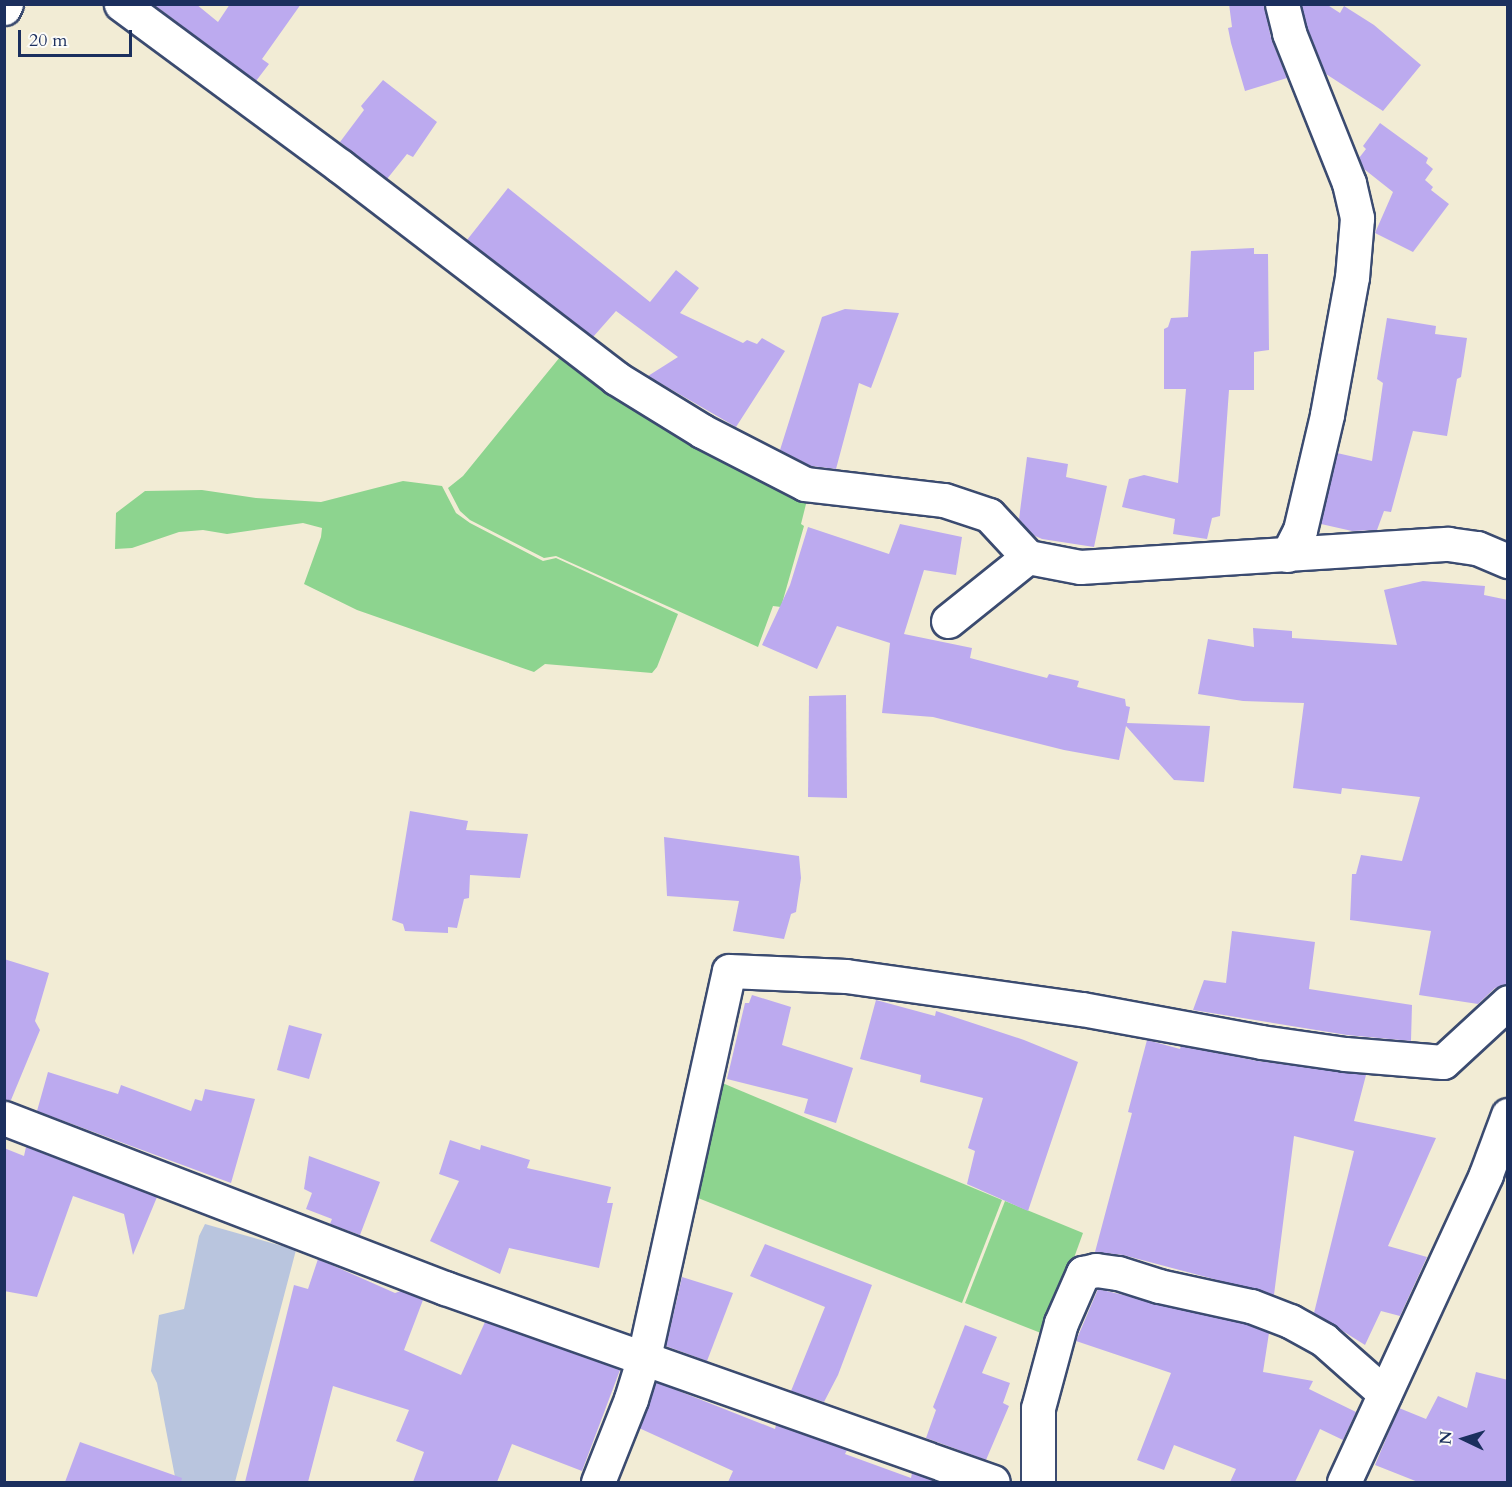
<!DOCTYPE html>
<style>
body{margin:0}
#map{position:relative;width:1512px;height:1487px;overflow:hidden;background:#f2ecd5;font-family:Cardo,serif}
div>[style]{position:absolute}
.industrial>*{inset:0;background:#b9c5de}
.green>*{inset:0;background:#8dd48f}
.building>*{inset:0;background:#bcaaef}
.roads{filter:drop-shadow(2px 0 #3b4b70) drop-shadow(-2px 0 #3b4b70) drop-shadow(0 2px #3b4b70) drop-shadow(0 -2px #3b4b70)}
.street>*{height:33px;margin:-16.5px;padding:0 16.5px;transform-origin:16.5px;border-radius:16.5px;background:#fff}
span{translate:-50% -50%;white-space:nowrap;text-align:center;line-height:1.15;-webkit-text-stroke:6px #fdfcf7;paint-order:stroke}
.frame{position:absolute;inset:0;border:6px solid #1b2f5e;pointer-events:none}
.north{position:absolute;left:1434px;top:1409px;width:60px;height:60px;-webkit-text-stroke:4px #fdfcf7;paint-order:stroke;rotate:274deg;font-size:16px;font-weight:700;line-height:24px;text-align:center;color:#1b2f5e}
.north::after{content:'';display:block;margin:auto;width:21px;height:27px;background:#1b2f5e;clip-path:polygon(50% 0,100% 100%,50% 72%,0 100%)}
.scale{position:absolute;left:18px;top:30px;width:114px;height:27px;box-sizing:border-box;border:3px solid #1b2f5e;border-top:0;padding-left:8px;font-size:18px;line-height:21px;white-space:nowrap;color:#1b2f5e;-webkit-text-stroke:4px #fdfcf7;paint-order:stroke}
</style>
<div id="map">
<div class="industrial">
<i style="clip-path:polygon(205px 1224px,296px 1250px,235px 1482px,176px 1482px,157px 1383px,151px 1371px,159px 1315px,184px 1309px,199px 1236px)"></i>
</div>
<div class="green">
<i style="clip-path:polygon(560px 357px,597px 384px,808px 496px,801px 524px,804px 526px,781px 607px,773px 606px,758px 647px,556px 556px,544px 558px,470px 520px,460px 511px,448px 488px,463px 476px)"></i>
<i style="clip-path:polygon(403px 481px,442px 486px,456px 513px,470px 523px,543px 561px,556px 558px,678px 614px,657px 667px,652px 673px,545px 664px,534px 672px,357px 610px,304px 584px,321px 537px,322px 528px,303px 523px,227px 534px,203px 530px,179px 532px,132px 548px,115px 549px,116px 513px,145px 491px,202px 490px,256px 498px,321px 502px)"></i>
<i style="clip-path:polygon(720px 1082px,1002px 1200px,962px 1303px,693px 1196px)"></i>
<i style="clip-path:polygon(1005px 1201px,1083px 1233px,1046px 1335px,965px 1303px)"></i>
</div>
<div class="building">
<i style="clip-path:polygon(153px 4px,196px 4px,218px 22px,230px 4px,301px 4px,262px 59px,269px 64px,256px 81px)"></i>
<i style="clip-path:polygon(1229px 4px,1264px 4px,1271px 38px,1287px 78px,1245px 91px,1231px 43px,1228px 28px,1232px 27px)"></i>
<i style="clip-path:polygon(1301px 4px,1326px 4px,1340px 13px,1344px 6px,1374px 25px,1421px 65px,1383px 111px,1326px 74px,1307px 27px)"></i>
<i style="clip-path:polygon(383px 80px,437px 122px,413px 157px,407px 154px,387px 179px,340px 142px,364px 110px,361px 106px)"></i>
<i style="clip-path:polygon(1380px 123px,1428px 158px,1426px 163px,1433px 169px,1425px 180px,1433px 187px,1431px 190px,1449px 204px,1413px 252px,1375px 233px,1393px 192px,1364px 169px,1359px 158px,1366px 149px,1363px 146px)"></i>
<i style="clip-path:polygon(508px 188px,650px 302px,676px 270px,699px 288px,680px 313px,743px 343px,747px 340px,757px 344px,762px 338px,785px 351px,736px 427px,648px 376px,678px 357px,616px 311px,593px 337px,467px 240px)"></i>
<i style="clip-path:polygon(1254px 248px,1254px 254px,1268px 254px,1269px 350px,1254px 352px,1254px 390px,1229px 390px,1220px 516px,1212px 518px,1207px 539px,1173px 534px,1175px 519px,1122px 507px,1129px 479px,1144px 475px,1178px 483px,1186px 389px,1164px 389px,1164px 329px,1168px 327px,1171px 318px,1188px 317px,1191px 251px)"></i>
<i style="clip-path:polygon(845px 309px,899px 313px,871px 388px,859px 383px,836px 469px,811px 466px,780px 450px,822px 317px)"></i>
<i style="clip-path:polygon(1387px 318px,1436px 326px,1435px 334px,1467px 338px,1461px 377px,1457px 379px,1447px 436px,1413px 431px,1391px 512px,1384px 511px,1377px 530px,1352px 531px,1321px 524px,1337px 453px,1372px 461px,1383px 383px,1377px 379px)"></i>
<i style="clip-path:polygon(1027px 457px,1068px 464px,1066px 477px,1107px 486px,1094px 547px,1042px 539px,1033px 535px,1019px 519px)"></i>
<i style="clip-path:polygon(900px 524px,962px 537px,956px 575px,924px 570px,904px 634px,972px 648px,970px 658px,1047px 678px,1049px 674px,1079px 681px,1077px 687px,1125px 699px,1126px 706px,1130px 707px,1127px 723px,1210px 726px,1204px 782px,1174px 780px,1126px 726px,1119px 760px,1064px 750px,933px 717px,882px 713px,890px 643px,837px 626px,817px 669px,762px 645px,790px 585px,808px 527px,889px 554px)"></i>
<i style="clip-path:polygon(1423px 581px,1485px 586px,1484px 595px,1508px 600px,1508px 984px,1495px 988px,1478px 1004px,1419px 995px,1431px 931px,1350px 920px,1352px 874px,1356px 874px,1361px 855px,1402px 861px,1420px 797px,1342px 788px,1341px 794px,1293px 788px,1304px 703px,1243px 701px,1198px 694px,1208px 639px,1254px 647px,1253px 628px,1292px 631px,1292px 638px,1397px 645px,1384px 590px)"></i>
<i style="clip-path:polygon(846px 695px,847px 798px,808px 797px,809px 696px)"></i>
<i style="clip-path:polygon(410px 811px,468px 821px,466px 830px,528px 834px,520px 878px,470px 875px,469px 898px,464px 899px,457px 928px,448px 927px,448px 933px,405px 931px,403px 924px,392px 920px)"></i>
<i style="clip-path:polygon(664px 837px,799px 856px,801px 878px,796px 912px,791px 914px,784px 939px,733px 931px,739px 901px,667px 896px)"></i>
<i style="clip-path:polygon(1232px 931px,1315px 942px,1309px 989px,1412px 1005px,1411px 1041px,1347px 1035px,1193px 1010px,1204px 980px,1226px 983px)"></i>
<i style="clip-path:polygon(4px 959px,49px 973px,35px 1021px,40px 1030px,11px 1100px,4px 1100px)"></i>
<i style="clip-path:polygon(752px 995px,791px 1007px,782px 1045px,853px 1068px,836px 1123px,804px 1113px,808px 1099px,727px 1079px,745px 1003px,749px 1003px)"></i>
<i style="clip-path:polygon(876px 1000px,935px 1016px,936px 1011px,1024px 1040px,1078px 1062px,1028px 1211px,967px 1184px,975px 1151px,968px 1148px,983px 1098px,920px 1082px,921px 1075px,860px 1059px)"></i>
<i style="clip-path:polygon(289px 1025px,322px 1034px,309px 1079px,277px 1070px)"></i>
<i style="clip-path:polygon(1147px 1040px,1180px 1049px,1181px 1046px,1258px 1061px,1366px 1075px,1354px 1121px,1436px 1138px,1388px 1246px,1427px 1257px,1400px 1316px,1381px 1311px,1365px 1345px,1314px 1313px,1354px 1151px,1294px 1136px,1274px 1295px,1123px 1255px,1095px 1252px,1132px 1113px,1128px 1112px)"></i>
<i style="clip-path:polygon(48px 1072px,118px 1094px,121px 1085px,191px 1111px,195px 1099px,202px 1101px,205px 1089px,255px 1099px,231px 1183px,37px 1111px)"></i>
<i style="clip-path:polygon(450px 1140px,480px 1150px,481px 1145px,530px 1160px,527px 1168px,611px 1187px,607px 1203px,613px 1203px,599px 1268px,509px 1248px,500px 1274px,430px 1241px,459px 1181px,439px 1174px)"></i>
<i style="clip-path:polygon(26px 1147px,157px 1197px,133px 1255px,124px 1214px,73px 1196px,37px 1297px,4px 1291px,4px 1148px,24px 1156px)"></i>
<i style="clip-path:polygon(309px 1156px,380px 1182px,360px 1235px,330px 1224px,332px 1219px,306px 1209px,312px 1193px,304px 1189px)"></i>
<i style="clip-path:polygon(765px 1244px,872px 1285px,838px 1375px,824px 1402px,791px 1391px,825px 1307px,750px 1276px)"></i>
<i style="clip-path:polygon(318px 1259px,395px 1293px,401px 1291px,423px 1300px,404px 1350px,461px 1375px,485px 1322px,620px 1370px,582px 1471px,512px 1444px,497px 1482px,413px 1482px,424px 1452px,396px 1441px,409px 1410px,333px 1386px,308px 1482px,245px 1482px,294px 1285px,308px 1289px)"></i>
<i style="clip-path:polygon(682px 1277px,733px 1293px,707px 1361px,666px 1346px)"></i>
<i style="clip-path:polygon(1098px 1289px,1246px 1324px,1269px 1333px,1263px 1372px,1313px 1381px,1309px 1389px,1356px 1412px,1343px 1440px,1320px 1429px,1295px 1482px,1230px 1482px,1236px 1469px,1174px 1445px,1164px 1470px,1137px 1460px,1171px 1373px,1076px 1341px)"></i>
<i style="clip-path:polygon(965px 1325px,997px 1337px,982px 1373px,1010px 1383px,1003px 1403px,1009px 1406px,986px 1460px,926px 1438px,936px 1410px,933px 1407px)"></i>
<i style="clip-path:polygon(1476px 1372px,1508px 1380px,1508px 1482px,1418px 1482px,1375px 1465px,1399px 1408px,1426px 1419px,1438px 1396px,1467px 1408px)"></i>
<i style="clip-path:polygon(656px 1382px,775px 1429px,776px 1425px,841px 1448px,847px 1450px,845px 1454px,911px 1478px,912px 1473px,938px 1482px,728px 1482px,733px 1471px,639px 1428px)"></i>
<i style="clip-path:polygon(80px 1442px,182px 1478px,181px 1482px,65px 1482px)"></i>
</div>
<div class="roads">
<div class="street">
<i style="left:121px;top:4px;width:272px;rotate:36.5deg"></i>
<i style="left:340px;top:166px;width:348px;rotate:37.5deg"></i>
<i style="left:616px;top:378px;width:101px;rotate:31.6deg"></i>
<i style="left:702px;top:431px;width:116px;rotate:27.2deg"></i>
<i style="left:805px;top:484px;width:140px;rotate:6.6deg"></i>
<i style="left:944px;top:500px;width:47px;rotate:18.4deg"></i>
<i style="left:989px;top:515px;width:57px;rotate:47.1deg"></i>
<i style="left:1028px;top:557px;width:53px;rotate:10.9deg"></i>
<i style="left:1080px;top:567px;width:369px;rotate:-3.6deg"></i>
<i style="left:1448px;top:544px;width:29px;rotate:8deg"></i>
<i style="left:1477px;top:548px;width:34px;rotate:23deg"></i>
<i style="left:1282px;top:4px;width:30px;rotate:76deg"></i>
<i style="left:1289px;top:33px;width:162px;rotate:68.2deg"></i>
<i style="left:1349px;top:183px;width:36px;rotate:77deg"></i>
<i style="left:1357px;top:218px;width:59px;rotate:94.8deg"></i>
<i style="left:1352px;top:277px;width:140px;rotate:100.3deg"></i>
<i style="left:1327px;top:415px;width:118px;rotate:103.2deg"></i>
<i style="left:1300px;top:530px;width:28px;rotate:117deg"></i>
<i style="left:4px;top:8px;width:4px;rotate:-63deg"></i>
<i style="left:948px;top:621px;width:102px;rotate:-38.7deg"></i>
<i style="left:4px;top:1118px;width:473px;rotate:21.1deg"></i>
<i style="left:445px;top:1288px;width:581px;rotate:19.49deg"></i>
<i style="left:598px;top:1482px;width:89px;rotate:-68.3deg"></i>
<i style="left:631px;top:1399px;width:44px;rotate:-72.8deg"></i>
<i style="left:644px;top:1357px;width:395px;rotate:-77.6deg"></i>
<i style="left:729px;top:971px;width:117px;rotate:2.4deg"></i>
<i style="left:846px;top:976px;width:238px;rotate:8deg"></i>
<i style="left:1082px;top:1009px;width:182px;rotate:10.4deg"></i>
<i style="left:1261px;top:1042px;width:85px;rotate:8.1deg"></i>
<i style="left:1345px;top:1054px;width:98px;rotate:4.7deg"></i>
<i style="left:1443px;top:1062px;width:88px;rotate:-42.7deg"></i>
<i style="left:1038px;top:1482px;width:74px;rotate:-90deg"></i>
<i style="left:1038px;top:1408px;width:88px;rotate:-74.9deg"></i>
<i style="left:1061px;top:1323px;width:55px;rotate:-66.3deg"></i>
<i style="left:1083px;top:1273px;width:13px;rotate:-13deg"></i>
<i style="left:1096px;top:1270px;width:22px;rotate:8deg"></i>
<i style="left:1118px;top:1273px;width:43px;rotate:17.6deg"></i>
<i style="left:1159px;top:1286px;width:94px;rotate:12.3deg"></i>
<i style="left:1251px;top:1306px;width:42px;rotate:21deg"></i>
<i style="left:1290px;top:1321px;width:39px;rotate:29deg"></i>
<i style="left:1324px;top:1340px;width:81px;rotate:41.5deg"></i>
<i style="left:1344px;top:1482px;width:339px;rotate:-65.2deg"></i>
<i style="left:1486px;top:1174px;width:63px;rotate:-69.6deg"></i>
</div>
</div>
<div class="frame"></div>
<div class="north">N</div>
<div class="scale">20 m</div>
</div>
